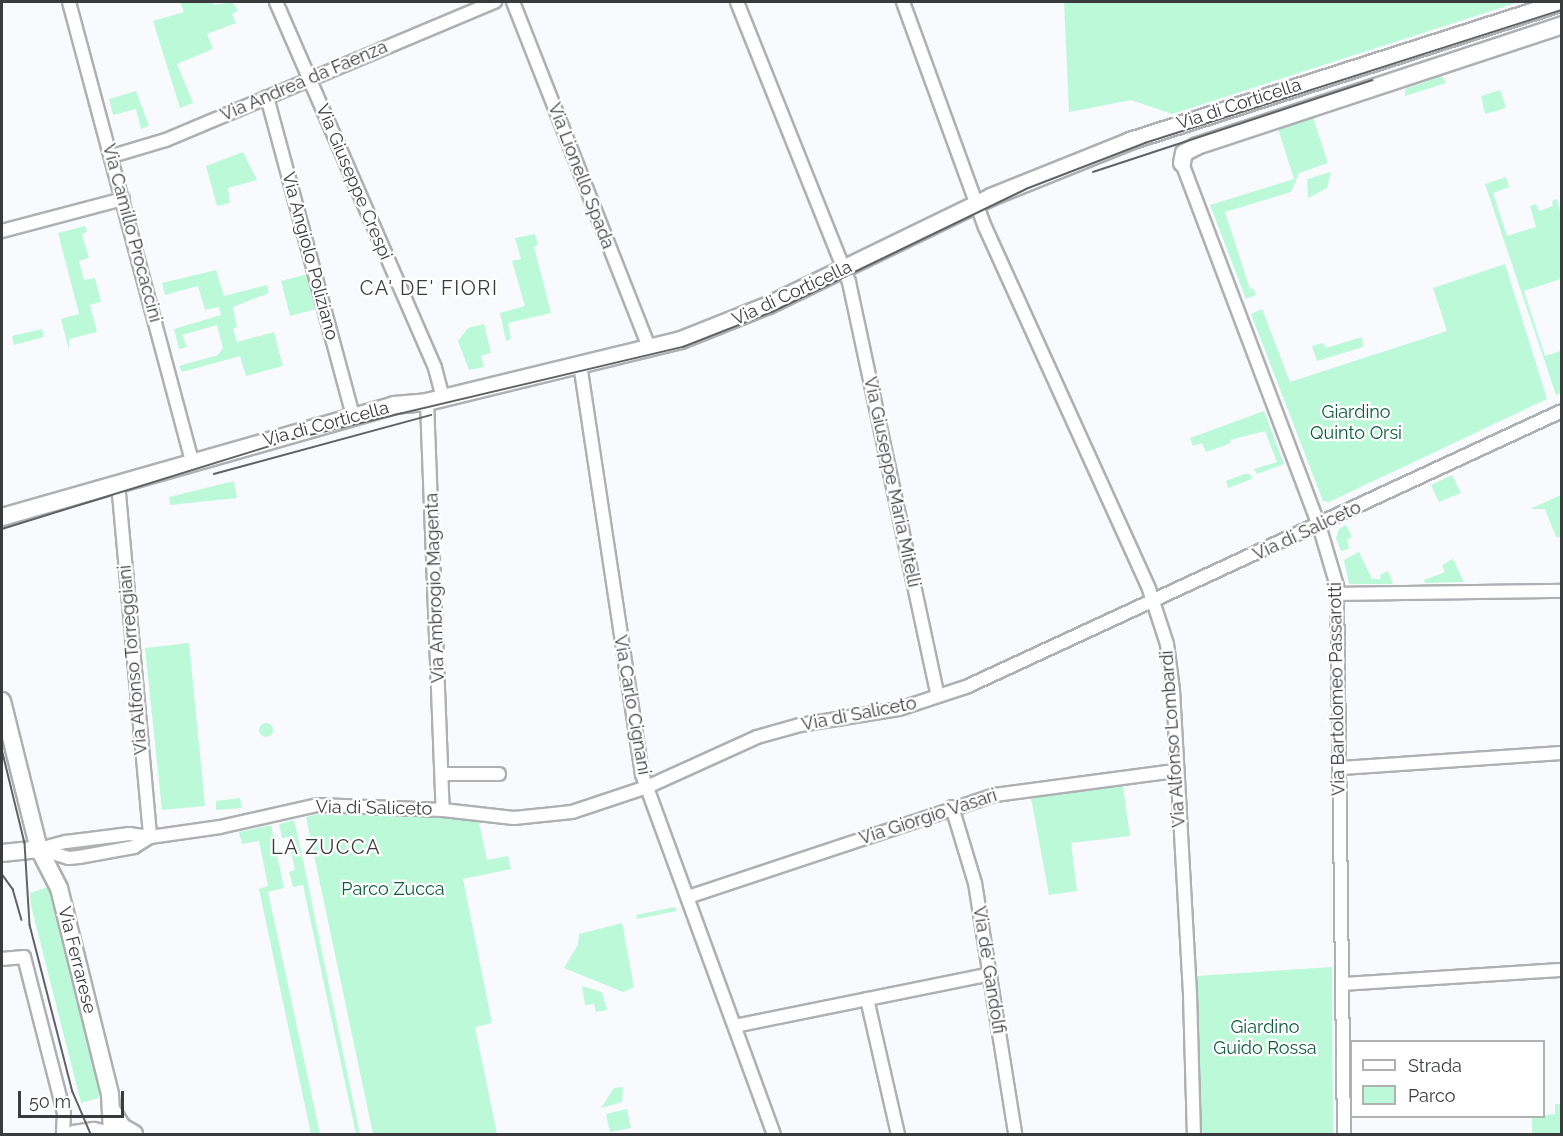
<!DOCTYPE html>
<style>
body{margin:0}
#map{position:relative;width:1563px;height:1136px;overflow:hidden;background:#f8fafe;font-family:Raleway,sans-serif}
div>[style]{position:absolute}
.green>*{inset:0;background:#bcf9d9}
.round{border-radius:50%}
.roads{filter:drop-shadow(2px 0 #aeb0b3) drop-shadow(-2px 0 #aeb0b3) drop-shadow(0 2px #aeb0b3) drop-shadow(0 -2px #aeb0b3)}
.street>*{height:12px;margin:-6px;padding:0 6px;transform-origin:6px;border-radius:6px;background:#fff}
.secondary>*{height:16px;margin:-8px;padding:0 8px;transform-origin:8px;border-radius:8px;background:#fff}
.tram>*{height:1.5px;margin:-0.75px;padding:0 0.75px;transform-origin:0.75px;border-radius:0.75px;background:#616264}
span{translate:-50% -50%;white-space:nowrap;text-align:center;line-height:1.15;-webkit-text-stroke:4.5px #fff;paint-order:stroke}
.street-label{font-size:18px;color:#3a3b3d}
.park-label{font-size:18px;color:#0b5c3d}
.neighbourhood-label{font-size:20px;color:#3a3b3d;letter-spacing:1.5px}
.frame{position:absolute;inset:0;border:3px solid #3a3b3d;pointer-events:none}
.legend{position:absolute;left:1350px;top:1040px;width:195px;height:78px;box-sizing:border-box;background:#fff;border:2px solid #b0b1b1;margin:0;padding:8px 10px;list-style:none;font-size:18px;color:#3a3b3d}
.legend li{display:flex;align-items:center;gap:12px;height:30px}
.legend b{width:30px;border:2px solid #b0b1b1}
.scale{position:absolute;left:18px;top:1091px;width:106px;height:27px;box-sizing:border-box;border:3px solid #3a3b3d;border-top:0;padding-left:8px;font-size:18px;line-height:21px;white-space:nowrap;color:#3a3b3d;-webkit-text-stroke:4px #fff;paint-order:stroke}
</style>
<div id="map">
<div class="green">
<i style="clip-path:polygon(180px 2px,212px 2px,214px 5px,233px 2px,238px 11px,232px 14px,236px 23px,207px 34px,213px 49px,177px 64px,193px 103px,180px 108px,153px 21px,184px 12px)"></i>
<i style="clip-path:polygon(1064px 2px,1519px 2px,1172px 114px,1131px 100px,1069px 112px)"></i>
<i style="clip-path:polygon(1442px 76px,1446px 83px,1405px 96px,1405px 89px)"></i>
<i style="clip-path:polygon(1500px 90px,1506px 108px,1485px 114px,1481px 96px)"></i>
<i style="clip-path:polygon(136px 91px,149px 126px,141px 129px,136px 109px,113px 115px,109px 99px)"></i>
<i style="clip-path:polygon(1313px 117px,1328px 163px,1299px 173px,1291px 192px,1225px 212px,1250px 289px,1253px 288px,1256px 295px,1246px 299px,1210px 205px,1294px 179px,1278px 129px)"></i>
<i style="clip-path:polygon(243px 152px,257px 180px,228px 188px,230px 203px,217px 206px,206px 166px)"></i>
<i style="clip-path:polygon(1331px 172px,1327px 188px,1308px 198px,1307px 179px)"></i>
<i style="clip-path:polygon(1506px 177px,1509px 187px,1493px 193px,1507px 236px,1536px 227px,1530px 206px,1536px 204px,1539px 211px,1553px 206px,1552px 201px,1557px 199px,1561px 214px,1561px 279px,1524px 291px,1545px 356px,1561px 351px,1561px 393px,1556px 395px,1485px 184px)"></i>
<i style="clip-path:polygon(85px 226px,87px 232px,82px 234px,89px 258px,79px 261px,84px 280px,95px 278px,101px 302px,90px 305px,97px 332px,69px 339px,69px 350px,61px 319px,79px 314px,58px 233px)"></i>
<i style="clip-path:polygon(535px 234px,538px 245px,534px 247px,551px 313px,508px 323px,511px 339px,506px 341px,500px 313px,525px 306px,512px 261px,521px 259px,515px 238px)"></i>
<i style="clip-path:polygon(1505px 264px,1547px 399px,1329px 502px,1323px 501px,1251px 314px,1262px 309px,1290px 382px,1447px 331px,1433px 288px)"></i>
<i style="clip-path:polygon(216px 270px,224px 296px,267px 285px,269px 293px,233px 307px,237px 327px,233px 329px,237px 342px,274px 332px,283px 366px,246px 376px,240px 356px,182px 372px,179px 366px,218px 355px,223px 348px,217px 325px,182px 335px,187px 347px,179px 349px,174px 329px,221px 315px,219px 307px,205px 310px,198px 286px,165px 295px,162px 283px)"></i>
<i style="clip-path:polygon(308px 274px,317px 309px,290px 316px,281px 281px)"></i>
<i style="clip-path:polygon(484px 324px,491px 353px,481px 356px,484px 367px,469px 370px,458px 341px,468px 328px)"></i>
<i style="clip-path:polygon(42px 329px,44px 337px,14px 345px,12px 336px)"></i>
<i style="clip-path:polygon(1362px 337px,1363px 347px,1317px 361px,1312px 346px,1323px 343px,1326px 348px)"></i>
<i style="clip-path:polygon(1264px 411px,1284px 464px,1257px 474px,1254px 469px,1277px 462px,1265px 431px,1230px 440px,1231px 443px,1206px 452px,1202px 443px,1193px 446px,1190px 438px)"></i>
<i style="clip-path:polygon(1244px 474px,1250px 474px,1252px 479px,1228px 488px,1226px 481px)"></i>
<i style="clip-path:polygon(1452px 475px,1461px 493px,1439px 502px,1431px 485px)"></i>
<i style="clip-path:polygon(234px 481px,237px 498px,170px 505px,169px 497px)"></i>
<i style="clip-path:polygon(1561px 495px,1561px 537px,1556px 537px,1545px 509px,1530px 509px)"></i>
<i style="clip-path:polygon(1346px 525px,1352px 537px,1347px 540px,1349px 549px,1341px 551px,1336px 538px,1339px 529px)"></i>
<i style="clip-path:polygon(1359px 552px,1372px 579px,1381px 579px,1380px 575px,1388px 571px,1393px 584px,1349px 584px,1344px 560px)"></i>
<i style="clip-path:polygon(1453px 559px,1464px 582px,1425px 583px,1424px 580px,1445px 572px,1442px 565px)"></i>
<i style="clip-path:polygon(189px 643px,205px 806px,162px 810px,145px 648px)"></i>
<i class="round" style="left:259px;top:723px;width:14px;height:14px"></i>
<i style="clip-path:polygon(1123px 786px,1130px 836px,1071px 843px,1077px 891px,1049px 895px,1031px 798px)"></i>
<i style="clip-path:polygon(240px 798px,242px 808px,216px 810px,216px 801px)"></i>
<i style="clip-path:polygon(318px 814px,421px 815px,479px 822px,487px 860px,508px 856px,511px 869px,463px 879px,492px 1023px,475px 1027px,497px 1134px,373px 1134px,306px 817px)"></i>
<i style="clip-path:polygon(294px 820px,300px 846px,360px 1134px,356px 1134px,303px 885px,293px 887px,289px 872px,295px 870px,288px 837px,282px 838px,279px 824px)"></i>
<i style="clip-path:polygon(271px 825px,284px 888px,268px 892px,320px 1134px,311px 1134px,259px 889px,268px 886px,259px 841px,242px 844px,239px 832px)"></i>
<i style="clip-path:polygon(48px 887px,99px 1077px,99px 1098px,81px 1103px,31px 906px,30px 893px)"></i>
<i style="clip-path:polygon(675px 907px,677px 911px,637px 919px,636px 915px)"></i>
<i style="clip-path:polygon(622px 923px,634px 987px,623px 992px,564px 968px,578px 945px,579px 934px)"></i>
<i style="clip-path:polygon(1332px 967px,1333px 1134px,1202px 1134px,1196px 976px)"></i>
<i style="clip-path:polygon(582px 986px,602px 992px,607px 1010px,596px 1012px,594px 1004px,585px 1005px)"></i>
<i style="clip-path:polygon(623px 1087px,622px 1102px,601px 1108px,614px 1088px)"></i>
<i style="clip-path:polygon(1555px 1104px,1561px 1104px,1561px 1134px,1532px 1134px,1532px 1117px,1555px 1114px)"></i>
<i style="clip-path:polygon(627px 1109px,631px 1128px,610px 1132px,606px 1114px)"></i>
</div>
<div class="roads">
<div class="street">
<i style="left:69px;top:2px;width:478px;rotate:75deg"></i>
<i style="left:276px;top:2px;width:399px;rotate:66.5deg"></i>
<i style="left:435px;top:368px;width:30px;rotate:75deg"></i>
<i style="left:513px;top:2px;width:373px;rotate:68.5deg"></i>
<i style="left:737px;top:2px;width:302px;rotate:68.2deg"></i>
<i style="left:849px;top:282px;width:423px;rotate:77.9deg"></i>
<i style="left:903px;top:2px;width:239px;rotate:70deg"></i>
<i style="left:985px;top:227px;width:397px;rotate:65.6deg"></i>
<i style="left:1149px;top:589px;width:58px;rotate:71.9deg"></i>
<i style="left:1167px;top:644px;width:46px;rotate:82.6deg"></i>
<i style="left:1173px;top:690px;width:304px;rotate:86.8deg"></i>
<i style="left:1190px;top:994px;width:140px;rotate:88.4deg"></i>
<i style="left:267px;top:97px;width:330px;rotate:74.9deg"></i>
<i style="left:112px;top:156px;width:56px;rotate:-16.5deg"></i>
<i style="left:166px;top:140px;width:357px;rotate:-22.8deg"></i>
<i style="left:1182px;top:163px;width:387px;rotate:69.3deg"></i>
<i style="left:1319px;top:525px;width:64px;rotate:73.6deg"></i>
<i style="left:1337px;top:586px;width:548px;rotate:89.27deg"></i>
<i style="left:2px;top:231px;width:125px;rotate:-14.8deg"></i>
<i style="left:580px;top:364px;width:415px;rotate:81.4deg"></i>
<i style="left:642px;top:774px;width:383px;rotate:69.9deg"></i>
<i style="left:427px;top:402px;width:408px;rotate:87.8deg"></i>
<i style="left:118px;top:483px;width:355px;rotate:84.8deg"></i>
<i style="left:1338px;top:594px;width:224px;rotate:-0.8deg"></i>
<i style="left:1340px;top:768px;width:223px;rotate:-3.9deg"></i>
<i style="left:442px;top:774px;width:57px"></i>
<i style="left:952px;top:807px;width:79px;rotate:73.2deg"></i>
<i style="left:975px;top:883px;width:254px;rotate:80.9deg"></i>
<i style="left:39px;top:849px;width:28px;rotate:-15deg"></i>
<i style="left:66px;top:842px;width:64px;rotate:-7.2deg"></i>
<i style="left:129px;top:834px;width:21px;rotate:8deg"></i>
<i style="left:150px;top:837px;width:71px;rotate:-8.1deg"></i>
<i style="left:220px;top:827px;width:100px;rotate:-12.7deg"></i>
<i style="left:318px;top:805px;width:125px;rotate:2.3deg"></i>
<i style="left:443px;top:810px;width:71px;rotate:6.4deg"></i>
<i style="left:514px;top:818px;width:58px;rotate:-5.9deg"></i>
<i style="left:572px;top:812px;width:79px;rotate:-18.4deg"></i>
<i style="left:647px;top:787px;width:121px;rotate:-24.4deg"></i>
<i style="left:757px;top:737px;width:45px;rotate:-15.6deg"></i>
<i style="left:800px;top:725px;width:100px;rotate:-9.2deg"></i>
<i style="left:899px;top:709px;width:71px;rotate:-18.2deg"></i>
<i style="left:966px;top:687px;width:657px;rotate:-24.85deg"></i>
<i style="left:39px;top:849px;width:31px;rotate:17deg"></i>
<i style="left:69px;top:858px;width:10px;rotate:-6deg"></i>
<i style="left:79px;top:857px;width:56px;rotate:-10.3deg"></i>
<i style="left:134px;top:847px;width:19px;rotate:-32deg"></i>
<i style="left:688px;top:897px;width:324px;rotate:-18.4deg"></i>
<i style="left:995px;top:795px;width:183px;rotate:-7.6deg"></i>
<i style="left:2px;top:959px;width:22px;rotate:-5deg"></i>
<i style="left:24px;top:957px;width:161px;rotate:75.6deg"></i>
<i style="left:64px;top:1113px;width:21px;rotate:93deg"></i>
<i style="left:1343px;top:984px;width:219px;rotate:-3.7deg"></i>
<i style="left:867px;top:999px;width:139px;rotate:77.1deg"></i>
<i style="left:735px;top:1026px;width:261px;rotate:-11.5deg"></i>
</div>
<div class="secondary">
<i style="left:1182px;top:163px;width:10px;rotate:-79deg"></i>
<i style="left:1184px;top:153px;width:15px;rotate:-28deg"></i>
<i style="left:1197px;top:146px;width:385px;rotate:-18.3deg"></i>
<i style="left:2px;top:517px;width:408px;rotate:-15.9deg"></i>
<i style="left:394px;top:405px;width:33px;rotate:-5deg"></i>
<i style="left:427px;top:402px;width:261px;rotate:-13.7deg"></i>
<i style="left:681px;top:340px;width:95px;rotate:-21.7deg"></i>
<i style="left:769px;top:305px;width:247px;rotate:-25.9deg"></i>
<i style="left:991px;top:197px;width:150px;rotate:-21.9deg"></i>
<i style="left:1130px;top:141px;width:454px;rotate:-17.8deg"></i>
<i style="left:2px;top:701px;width:153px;rotate:76deg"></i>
<i style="left:39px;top:849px;width:44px;rotate:62.9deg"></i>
<i style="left:59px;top:888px;width:212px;rotate:76.1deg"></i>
<i style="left:110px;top:1094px;width:40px;rotate:87.1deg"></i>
<i style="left:2px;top:853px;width:37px;rotate:-6deg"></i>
<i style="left:113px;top:1112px;width:17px;rotate:59deg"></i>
<i style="left:122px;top:1127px;width:14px;rotate:30deg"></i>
<i style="left:74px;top:1134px;width:20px;rotate:-9deg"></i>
<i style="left:94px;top:1131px;width:13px;rotate:13deg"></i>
</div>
</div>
<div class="tram">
<i style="left:1093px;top:172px;width:294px;rotate:-18.2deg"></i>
<i style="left:214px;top:474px;width:225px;rotate:-15.2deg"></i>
<i style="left:2px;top:529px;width:305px;rotate:-17.2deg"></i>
<i style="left:293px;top:439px;width:401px;rotate:-13.3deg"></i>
<i style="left:683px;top:347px;width:96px;rotate:-21.5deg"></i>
<i style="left:772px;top:312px;width:282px;rotate:-25.8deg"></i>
<i style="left:1026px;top:189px;width:128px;rotate:-21.1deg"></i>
<i style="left:1145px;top:143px;width:438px;rotate:-17.7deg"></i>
<i style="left:2px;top:749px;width:97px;rotate:76.3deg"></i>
<i style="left:25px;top:843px;width:82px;rotate:86.5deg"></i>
<i style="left:30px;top:925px;width:172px;rotate:75.6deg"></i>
<i style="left:73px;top:1092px;width:46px;rotate:66.8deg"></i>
<i style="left:2px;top:874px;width:19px;rotate:54deg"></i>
<i style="left:13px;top:889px;width:32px;rotate:74deg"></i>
</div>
<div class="street-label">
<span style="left:304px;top:81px;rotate:-23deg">Via Andrea da Faenza</span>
<span style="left:1239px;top:104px;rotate:-18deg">Via di Corticella</span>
<span style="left:581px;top:176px;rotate:69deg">Via Lionello Spada</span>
<span style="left:354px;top:182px;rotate:67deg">Via Giuseppe Crespi</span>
<span style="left:132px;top:233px;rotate:75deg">Via Camillo Procaccini</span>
<span style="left:310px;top:256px;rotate:75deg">Via Angiolo Poliziano</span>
<span style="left:792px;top:293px;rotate:-25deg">Via di Corticella</span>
<span style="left:326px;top:424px;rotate:-15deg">Via di Corticella</span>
<span style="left:892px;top:482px;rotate:78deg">Via Giuseppe Maria Mitelli</span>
<span style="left:1307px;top:531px;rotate:-25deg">Via di Saliceto</span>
<span style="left:435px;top:588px;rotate:-92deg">Via Ambrogio Magenta</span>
<span style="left:133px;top:660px;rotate:-95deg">Via Alfonso Torreggiani</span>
<span style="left:1337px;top:689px;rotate:-91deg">Via Bartolomeo Passarotti</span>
<span style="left:632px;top:705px;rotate:80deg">Via Carlo Cignani</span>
<span style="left:859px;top:714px;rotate:-11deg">Via di Saliceto</span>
<span style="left:1173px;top:739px;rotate:-94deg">Via Alfonso Lombardi</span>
<span style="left:374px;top:808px;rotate:1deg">Via di Saliceto</span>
<span style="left:928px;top:817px;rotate:-18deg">Via Giorgio Vasari</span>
<span style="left:77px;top:960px;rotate:76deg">Via Ferrarese</span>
<span style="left:989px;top:970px;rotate:81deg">Via de' Gandolfi</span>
</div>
<div class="park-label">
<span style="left:1356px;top:423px">Giardino<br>Quinto Orsi</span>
<span style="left:393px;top:889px">Parco Zucca</span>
<span style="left:1265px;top:1038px">Giardino<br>Guido Rossa</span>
</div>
<div class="neighbourhood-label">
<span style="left:429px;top:288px">CA' DE' FIORI</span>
<span style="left:326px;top:847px">LA ZUCCA</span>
</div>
<div class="frame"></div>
<ul class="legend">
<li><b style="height:8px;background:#fff"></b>Strada</li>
<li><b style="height:16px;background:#bcf9d9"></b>Parco</li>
</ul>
<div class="scale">50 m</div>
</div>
